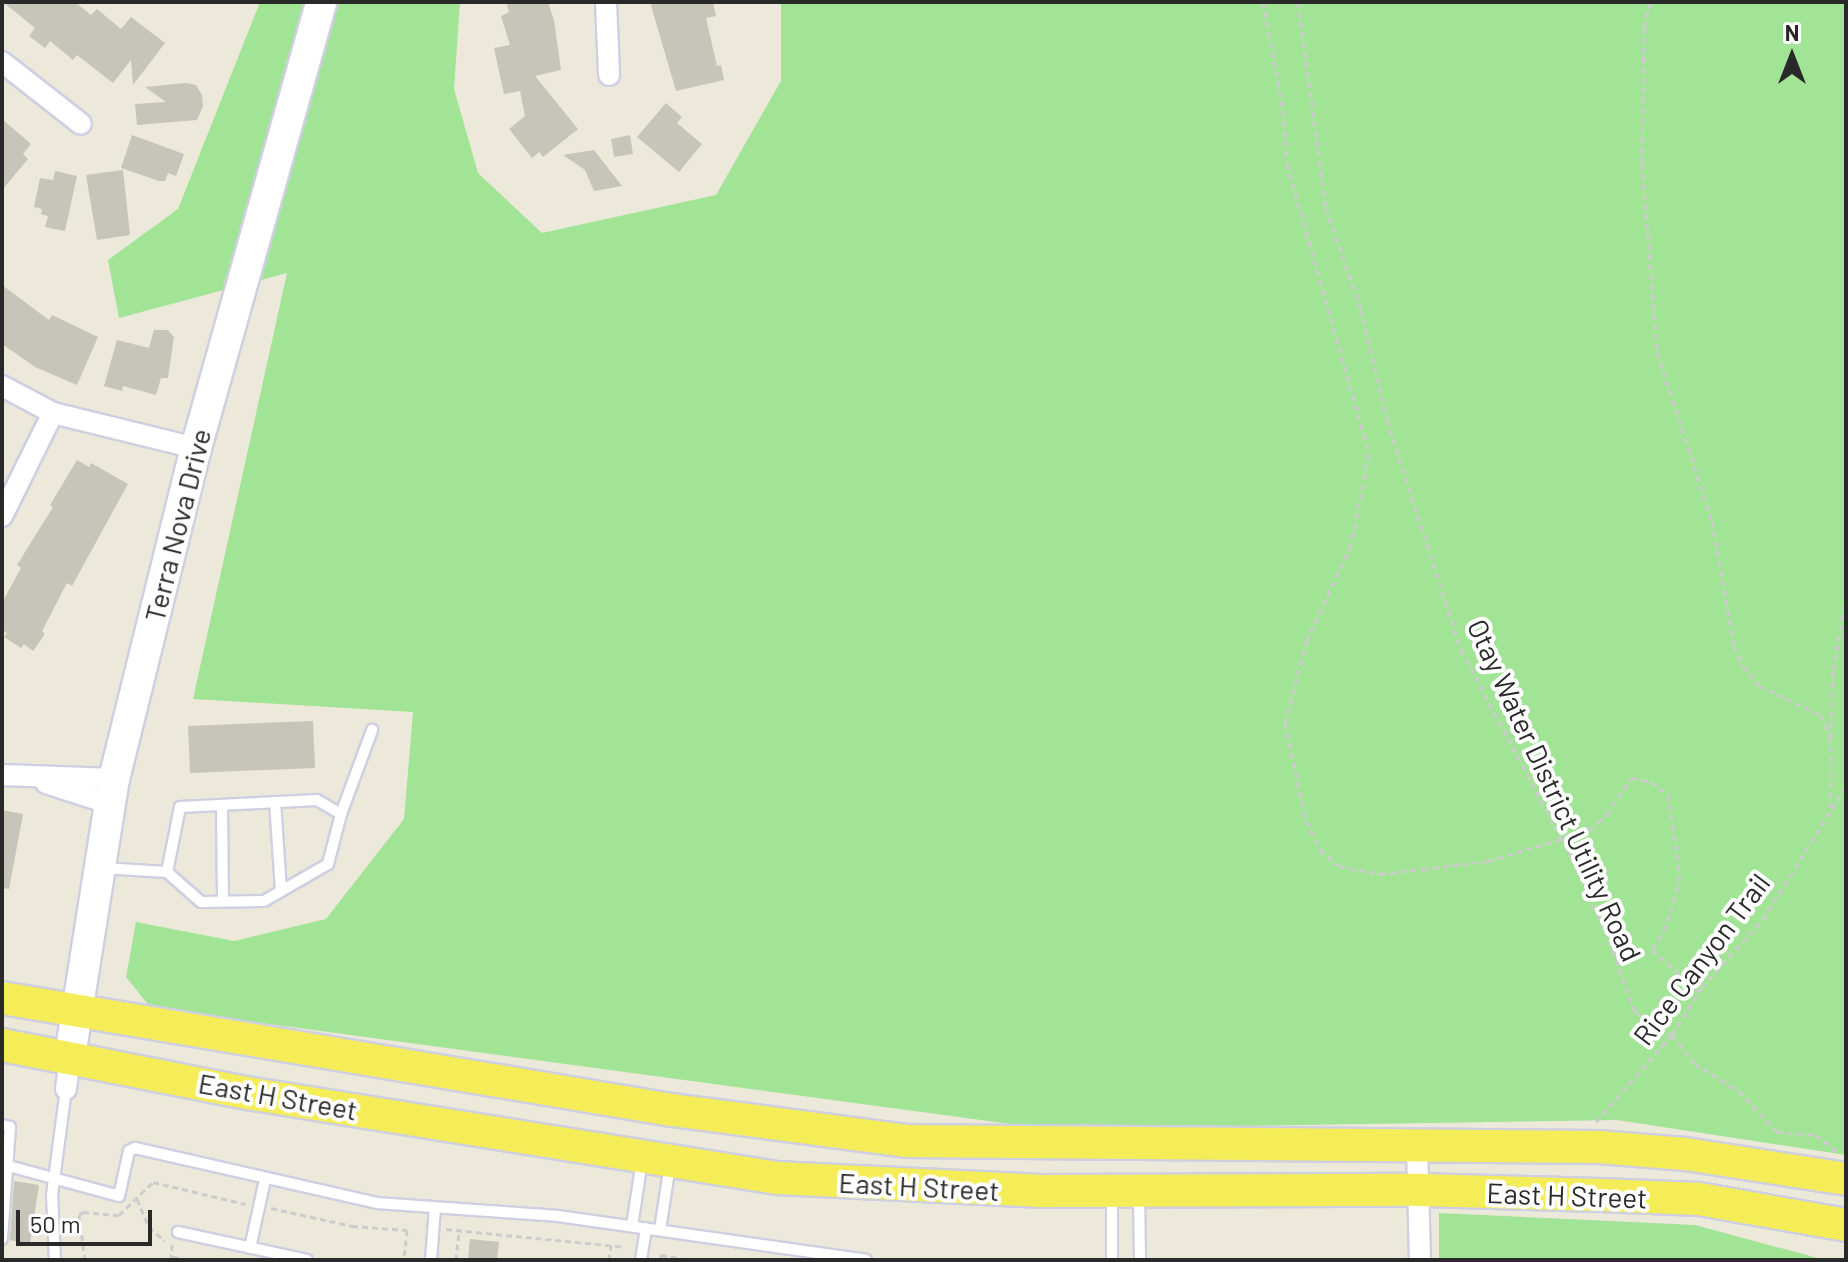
<!DOCTYPE html>
<style>
body{margin:0}
#map{position:relative;width:1848px;height:1262px;overflow:hidden;background:#ece8da;font-family:Barlow,sans-serif}
div>[style]{position:absolute}
.green>*{inset:0;background:#a1e495}
.building>*{inset:0;background:#c7c4ba}
.path>*{height:3px;margin-top:-1.5px;transform-origin:0;background:repeating-linear-gradient(90deg,#ccc 0 6px,transparent 0 10px)}
.roads{filter:drop-shadow(2px 0 #cfcfe2) drop-shadow(-2px 0 #cfcfe2) drop-shadow(0 2px #cfcfe2) drop-shadow(0 -2px #cfcfe2)}
.lane>*{height:10px;margin:-5px;padding:0 5px;transform-origin:5px;border-radius:5px;background:#fff}
.street>*{height:20px;margin:-10px;padding:0 10px;transform-origin:10px;border-radius:10px;background:#fff}
.secondary>*{height:30px;margin:-15px;padding:0 15px;transform-origin:15px;border-radius:15px;background:#fff}
.primary>*{height:32px;margin:-16px;padding:0 16px;transform-origin:16px;border-radius:16px;background:#f4ed57}
span{translate:-50% -50%;white-space:nowrap;text-align:center;line-height:1.15;-webkit-text-stroke:8px #fff;paint-order:stroke}
.street-label{font-size:28px;color:#292929}
.frame{position:absolute;inset:0;border:4px solid #292929;pointer-events:none}
.north{position:absolute;left:1752px;top:16px;width:80px;height:80px;-webkit-text-stroke:6px #fff;paint-order:stroke;rotate:0deg;font-size:22px;font-weight:700;line-height:32px;text-align:center;color:#292929}
.north::after{content:'';display:block;margin:auto;width:28px;height:36px;background:#292929;clip-path:polygon(50% 0,100% 100%,50% 72%,0 100%)}
.scale{position:absolute;left:16px;top:1210px;width:136px;height:36px;box-sizing:border-box;border:4px solid #292929;border-top:0;padding-left:10px;font-size:24px;line-height:28px;white-space:nowrap;color:#292929;-webkit-text-stroke:6px #fff;paint-order:stroke}
</style>
<div id="map">
<div class="green">
<i style="clip-path:polygon(260px 2px,460px 2px,454px 89px,478px 173px,542px 233px,716px 195px,781px 81px,781px 2px,1846px 2px,1846px 1155px,1617px 1120px,1048px 1129px,151px 1008px,126px 977px,136px 922px,234px 941px,326px 919px,404px 819px,413px 712px,193px 699px,287px 273px,119px 318px,108px 260px,178px 209px)"></i>
<i style="clip-path:polygon(1439px 1213px,1695px 1225px,1825px 1260px,1439px 1260px)"></i>
</div>
<div class="building">
<i style="clip-path:polygon(3px 2px,75px 2px,91px 15px,97px 9px,121px 29px,131px 17px,165px 43px,133px 85px,131px 60px,113px 83px,77px 55px,73px 60px,50px 41px,45px 48px,29px 36px,35px 28px)"></i>
<i style="clip-path:polygon(506px 2px,548px 2px,554px 20px,561px 70px,535px 76px,578px 129px,543px 157px,539px 152px,532px 158px,509px 129px,525px 116px,520px 91px,504px 94px,494px 48px,510px 45px,501px 16px,509px 12px)"></i>
<i style="clip-path:polygon(650px 2px,713px 2px,716px 16px,706px 18px,717px 66px,721px 65px,724px 80px,676px 91px)"></i>
<i style="clip-path:polygon(186px 83px,196px 85px,202px 95px,203px 106px,197px 120px,137px 125px,135px 104px,166px 102px,145px 87px)"></i>
<i style="clip-path:polygon(666px 103px,682px 117px,677px 123px,702px 144px,679px 172px,637px 137px)"></i>
<i style="clip-path:polygon(2px 119px,31px 144px,23px 154px,28px 159px,2px 190px)"></i>
<i style="clip-path:polygon(132px 135px,184px 154px,176px 176px,168px 173px,165px 181px,159px 181px,121px 168px)"></i>
<i style="clip-path:polygon(630px 135px,633px 154px,614px 157px,611px 139px)"></i>
<i style="clip-path:polygon(594px 150px,622px 186px,594px 191px,585px 170px,563px 155px)"></i>
<i style="clip-path:polygon(123px 170px,130px 235px,97px 240px,86px 175px)"></i>
<i style="clip-path:polygon(55px 171px,77px 176px,65px 231px,45px 227px,48px 216px,41px 214px,42px 209px,34px 207px,40px 178px,53px 180px)"></i>
<i style="clip-path:polygon(2px 285px,49px 320px,52px 315px,98px 337px,77px 385px,35px 367px,2px 344px)"></i>
<i style="clip-path:polygon(154px 330px,168px 330px,174px 337px,168px 378px,161px 378px,156px 395px,123px 386px,122px 391px,104px 386px,117px 340px,149px 348px)"></i>
<i style="clip-path:polygon(77px 460px,89px 467px,91px 463px,128px 484px,72px 586px,67px 583px,42px 631px,45px 634px,33px 651px,24px 644px,21px 648px,4px 637px,7px 633px,2px 630px,2px 603px,21px 568px,17px 565px,53px 507px,50px 505px)"></i>
<i style="clip-path:polygon(313px 721px,315px 768px,190px 773px,188px 726px)"></i>
<i style="clip-path:polygon(2px 810px,23px 814px,9px 889px,2px 888px)"></i>
<i style="clip-path:polygon(14px 1181px,39px 1185px,30px 1244px,10px 1240px)"></i>
<i style="clip-path:polygon(470px 1239px,499px 1242px,497px 1260px,468px 1260px)"></i>
</div>
<div class="path">
<i style="left:1263px;top:2px;width:111px;rotate:79.6deg"></i>
<i style="left:1283px;top:111px;width:53px;rotate:85.7deg"></i>
<i style="left:1287px;top:164px;width:301px;rotate:74.2deg"></i>
<i style="left:1369px;top:454px;width:93px;rotate:101.2deg"></i>
<i style="left:1351px;top:545px;width:105px;rotate:114.9deg"></i>
<i style="left:1307px;top:640px;width:86px;rotate:104.8deg"></i>
<i style="left:1285px;top:723px;width:100px;rotate:77.9deg"></i>
<i style="left:1306px;top:821px;width:32px;rotate:64deg"></i>
<i style="left:1320px;top:850px;width:25px;rotate:40deg"></i>
<i style="left:1339px;top:866px;width:42px;rotate:11deg"></i>
<i style="left:1380px;top:874px;width:43px;rotate:-6.6deg"></i>
<i style="left:1423px;top:869px;width:65px;rotate:-7deg"></i>
<i style="left:1488px;top:861px;width:107px;rotate:-16.9deg"></i>
<i style="left:1590px;top:830px;width:23px;rotate:-43deg"></i>
<i style="left:1607px;top:814px;width:43px;rotate:-56.3deg"></i>
<i style="left:1631px;top:778px;width:20px;rotate:11deg"></i>
<i style="left:1651px;top:782px;width:21px;rotate:37deg"></i>
<i style="left:1668px;top:795px;width:83px;rotate:81.7deg"></i>
<i style="left:1680px;top:877px;width:51px;rotate:105.9deg"></i>
<i style="left:1666px;top:926px;width:28px;rotate:120deg"></i>
<i style="left:1652px;top:950px;width:63px;rotate:41.8deg"></i>
<i style="left:1298px;top:2px;width:208px;rotate:82.3deg"></i>
<i style="left:1326px;top:208px;width:107px;rotate:70.9deg"></i>
<i style="left:1361px;top:309px;width:114px;rotate:76.8deg"></i>
<i style="left:1387px;top:420px;width:242px;rotate:72.2deg"></i>
<i style="left:1461px;top:650px;width:237px;rotate:62deg"></i>
<i style="left:1572px;top:859px;width:89px;rotate:65.4deg"></i>
<i style="left:1609px;top:940px;width:77px;rotate:70.1deg"></i>
<i style="left:1635px;top:1012px;width:44px;rotate:31.9deg"></i>
<i style="left:1672px;top:1035px;width:37px;rotate:52deg"></i>
<i style="left:1695px;top:1064px;width:52px;rotate:31.5deg"></i>
<i style="left:1739px;top:1091px;width:56px;rotate:47.2deg"></i>
<i style="left:1777px;top:1132px;width:39px;rotate:4deg"></i>
<i style="left:1816px;top:1135px;width:28px;rotate:38deg"></i>
<i style="left:1650px;top:2px;width:26px;rotate:103deg"></i>
<i style="left:1644px;top:27px;width:137px;rotate:90.8deg"></i>
<i style="left:1642px;top:164px;width:189px;rotate:85.4deg"></i>
<i style="left:1657px;top:352px;width:178px;rotate:72deg"></i>
<i style="left:1712px;top:521px;width:127px;rotate:80deg"></i>
<i style="left:1734px;top:646px;width:22px;rotate:66deg"></i>
<i style="left:1743px;top:666px;width:26px;rotate:51deg"></i>
<i style="left:1759px;top:686px;width:68px;rotate:25.1deg"></i>
<i style="left:1821px;top:715px;width:23px;rotate:67deg"></i>
<i style="left:1830px;top:736px;width:27px;rotate:88deg"></i>
<i style="left:1846px;top:475px;width:10px;rotate:90deg"></i>
<i style="left:1831px;top:737px;width:67px;rotate:-88.3deg"></i>
<i style="left:1833px;top:670px;width:74px;rotate:-79.9deg"></i>
<i style="left:1830px;top:808px;width:44px;rotate:-88.7deg"></i>
<i style="left:1596px;top:1122px;width:116px;rotate:-48.9deg"></i>
<i style="left:1672px;top:1035px;width:57px;rotate:-58deg"></i>
<i style="left:1702px;top:987px;width:91px;rotate:-48.1deg"></i>
<i style="left:1763px;top:919px;width:157px;rotate:-58deg"></i>
<i style="left:137px;top:1199px;width:30px;rotate:67deg"></i>
<i style="left:149px;top:1227px;width:21px;rotate:41deg"></i>
<i style="left:271px;top:1208px;width:83px;rotate:12.5deg"></i>
<i style="left:352px;top:1226px;width:55px;rotate:4.2deg"></i>
<i style="left:407px;top:1230px;width:30px;rotate:96deg"></i>
<i style="left:446px;top:1229px;width:180px;rotate:5.7deg"></i>
<i style="left:173px;top:1257px;width:16px;rotate:11deg"></i>
<i style="left:85px;top:1260px;width:45px;rotate:-97.6deg"></i>
<i style="left:79px;top:1215px;width:5px;rotate:-37deg"></i>
<i style="left:83px;top:1212px;width:36px;rotate:5deg"></i>
<i style="left:119px;top:1215px;width:47px;rotate:-44.1deg"></i>
<i style="left:153px;top:1182px;width:95px;rotate:13.4deg"></i>
<i style="left:171px;top:1260px;width:16px;rotate:-86deg"></i>
<i style="left:456px;top:1260px;width:30px;rotate:-84deg"></i>
<i style="left:609px;top:1260px;width:15px;rotate:-82deg"></i>
<i style="left:661px;top:1260px;width:5px;rotate:-90deg"></i>
<i style="left:661px;top:1255px;width:28px;rotate:10deg"></i>
</div>
<div class="roads">
<div class="lane">
<i style="left:275px;top:802px;width:88px;rotate:86.1deg"></i>
<i style="left:222px;top:805px;width:96px;rotate:89.4deg"></i>
<i style="left:341px;top:814px;width:90px;rotate:-69.7deg"></i>
<i style="left:102px;top:868px;width:65px;rotate:3.5deg"></i>
<i style="left:167px;top:872px;width:45px;rotate:41.4deg"></i>
<i style="left:201px;top:902px;width:63px;rotate:-0.9deg"></i>
<i style="left:264px;top:901px;width:74px;rotate:-30deg"></i>
<i style="left:328px;top:864px;width:52px;rotate:-75.4deg"></i>
<i style="left:341px;top:814px;width:28px;rotate:-150deg"></i>
<i style="left:317px;top:800px;width:137px;rotate:177.1deg"></i>
<i style="left:180px;top:807px;width:66px;rotate:101.3deg"></i>
<i style="left:2px;top:1125px;width:8px;rotate:14deg"></i>
<i style="left:10px;top:1127px;width:112px;rotate:94.1deg"></i>
<i style="left:5px;top:1165px;width:118px;rotate:15.2deg"></i>
<i style="left:119px;top:1196px;width:46px;rotate:-77.5deg"></i>
<i style="left:129px;top:1151px;width:7px;rotate:-27deg"></i>
<i style="left:135px;top:1148px;width:249px;rotate:12.8deg"></i>
<i style="left:378px;top:1203px;width:180px;rotate:4.1deg"></i>
<i style="left:558px;top:1216px;width:311px;rotate:8.1deg"></i>
<i style="left:1112px;top:1194px;width:66px;rotate:90deg"></i>
<i style="left:1139px;top:1194px;width:66px;rotate:89.1deg"></i>
<i style="left:632px;top:1226px;width:66px;rotate:-81.3deg"></i>
<i style="left:660px;top:1230px;width:66px;rotate:-81.3deg"></i>
<i style="left:178px;top:1232px;width:132px;rotate:12.2deg"></i>
<i style="left:250px;top:1248px;width:70px;rotate:-77.6deg"></i>
<i style="left:55px;top:1260px;width:65px;rotate:-92.6deg"></i>
<i style="left:52px;top:1195px;width:107px;rotate:-82.5deg"></i>
<i style="left:431px;top:1260px;width:52px;rotate:-85.6deg"></i>
<i style="left:641px;top:1260px;width:32px;rotate:-81deg"></i>
</div>
<div class="street">
<i style="left:606px;top:2px;width:73px;rotate:87.6deg"></i>
<i style="left:2px;top:62px;width:100px;rotate:38.1deg"></i>
<i style="left:2px;top:386px;width:58px;rotate:27.9deg"></i>
<i style="left:53px;top:413px;width:147px;rotate:13.8deg"></i>
<i style="left:2px;top:516px;width:115px;rotate:-63.7deg"></i>
<i style="left:2px;top:775px;width:112px;rotate:2deg"></i>
<i style="left:46px;top:783px;width:68px;rotate:17.9deg"></i>
<i style="left:66px;top:1089px;width:33px;rotate:-83deg"></i>
<i style="left:1417px;top:1146px;width:114px;rotate:88.5deg"></i>
</div>
<div class="secondary">
<i style="left:70px;top:1056px;width:280px;rotate:-81deg"></i>
<i style="left:114px;top:779px;width:341px;rotate:-76.1deg"></i>
<i style="left:196px;top:448px;width:463px;rotate:-74.3deg"></i>
</div>
<div class="primary">
<i style="left:2px;top:998px;width:679px;rotate:9.49deg"></i>
<i style="left:672px;top:1110px;width:236px;rotate:7.5deg"></i>
<i style="left:906px;top:1141px;width:693px;rotate:0.5deg"></i>
<i style="left:1599px;top:1147px;width:86px;rotate:4.7deg"></i>
<i style="left:1685px;top:1154px;width:163px;rotate:8.8deg"></i>
<i style="left:2px;top:1045px;width:250px;rotate:11.1deg"></i>
<i style="left:247px;top:1093px;width:537px;rotate:9.11deg"></i>
<i style="left:777px;top:1178px;width:262px;rotate:2.8deg"></i>
<i style="left:1039px;top:1191px;width:381px;rotate:-0.2deg"></i>
<i style="left:1420px;top:1190px;width:181px;rotate:1.6deg"></i>
<i style="left:1601px;top:1195px;width:98px;rotate:2.3deg"></i>
<i style="left:1699px;top:1199px;width:149px;rotate:10deg"></i>
</div>
</div>
<div class="street-label">
<span style="left:177px;top:525px;rotate:-76deg">Terra Nova Drive</span>
<span style="left:1555px;top:790px;rotate:65deg">Otay Water District Utility Road</span>
<span style="left:1701px;top:959px;rotate:-53deg">Rice Canyon Trail</span>
<span style="left:278px;top:1096px;rotate:10deg">East H Street</span>
<span style="left:919px;top:1186px;rotate:3deg">East H Street</span>
<span style="left:1567px;top:1195px;rotate:2deg">East H Street</span>
</div>
<div class="frame"></div>
<div class="north">N</div>
<div class="scale">50 m</div>
</div>
